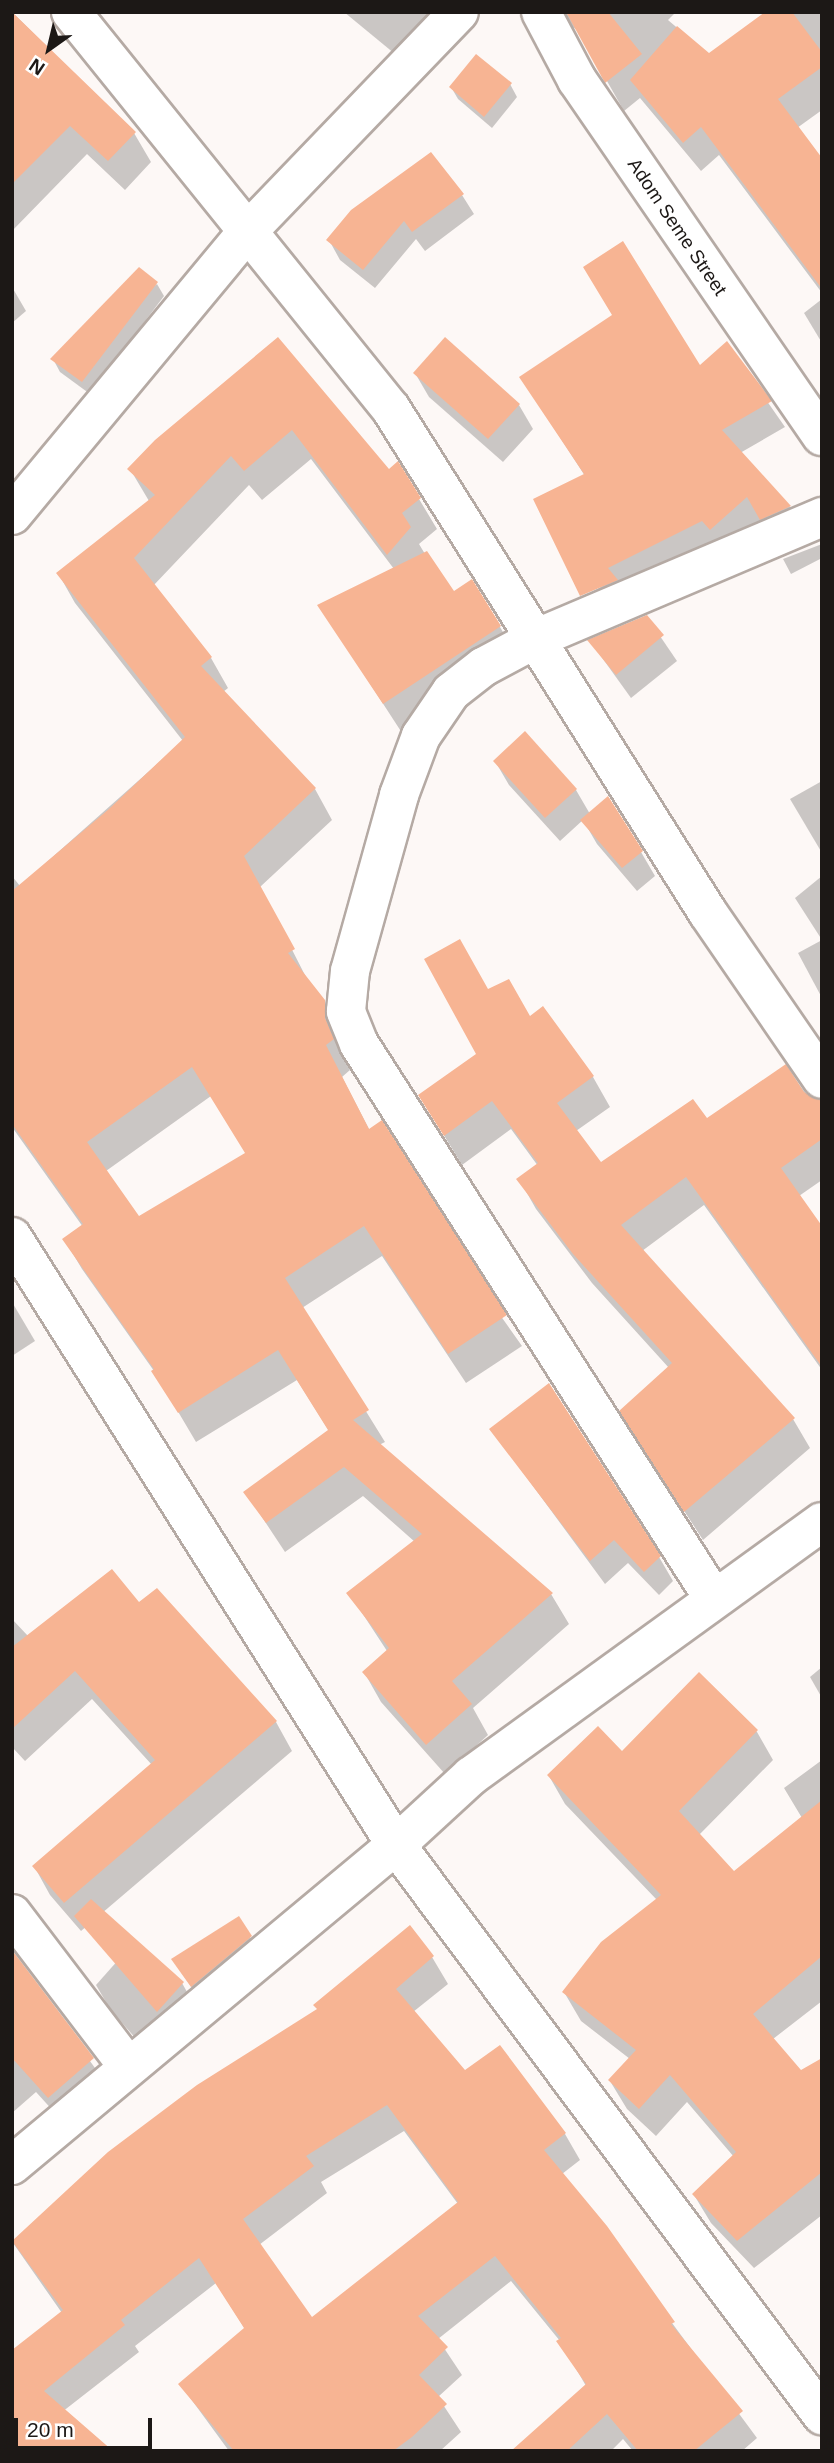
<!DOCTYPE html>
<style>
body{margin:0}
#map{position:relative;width:834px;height:2463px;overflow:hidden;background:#fdf8f6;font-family:Arial,sans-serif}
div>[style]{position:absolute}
.shadow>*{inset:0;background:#0003}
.building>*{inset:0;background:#f7b493}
.roads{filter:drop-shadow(2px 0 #b5aaa4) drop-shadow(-2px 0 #b5aaa4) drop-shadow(0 2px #b5aaa4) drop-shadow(0 -2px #b5aaa4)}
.minor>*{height:38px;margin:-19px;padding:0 19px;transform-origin:19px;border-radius:19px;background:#fff}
span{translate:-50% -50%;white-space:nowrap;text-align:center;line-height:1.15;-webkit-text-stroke:5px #fff;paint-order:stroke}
.street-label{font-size:19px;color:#1c1816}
.frame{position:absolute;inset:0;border:14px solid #1c1816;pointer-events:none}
.north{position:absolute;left:14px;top:14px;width:70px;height:70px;-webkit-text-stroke:5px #fff;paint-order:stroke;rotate:214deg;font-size:19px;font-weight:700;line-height:28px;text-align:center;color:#1c1816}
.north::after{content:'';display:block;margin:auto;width:24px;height:32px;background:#1c1816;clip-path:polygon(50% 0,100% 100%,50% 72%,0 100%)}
.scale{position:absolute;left:14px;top:2418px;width:138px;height:32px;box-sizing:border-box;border:4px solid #1c1816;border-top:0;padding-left:9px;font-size:21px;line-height:24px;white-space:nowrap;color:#1c1816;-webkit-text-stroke:5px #fff;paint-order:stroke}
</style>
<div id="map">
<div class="shadow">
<i style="clip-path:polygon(12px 12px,134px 133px,151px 162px,125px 190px,87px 154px,12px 231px)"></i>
<i style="clip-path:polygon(344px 12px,441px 12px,395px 54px)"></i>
<i style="clip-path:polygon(553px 12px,676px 12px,668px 20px,709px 55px,768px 12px,822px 12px,822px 110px,797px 128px,822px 161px,822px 293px,719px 155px,701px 171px,640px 98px,624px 111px,578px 30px,558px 20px)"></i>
<i style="clip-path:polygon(510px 84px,517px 97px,492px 128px,458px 99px,451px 87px)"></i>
<i style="clip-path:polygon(462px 195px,474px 214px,425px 251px,416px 239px,375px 288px,340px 260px,329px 240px)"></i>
<i style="clip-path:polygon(157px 284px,164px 296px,90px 394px,60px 372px,53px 359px)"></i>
<i style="clip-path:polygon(12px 287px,26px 311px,12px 323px)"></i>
<i style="clip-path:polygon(822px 299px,822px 343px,804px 313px)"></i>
<i style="clip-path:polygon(evenodd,278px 340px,389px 471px,398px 464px,437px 529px,419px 544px,425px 554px,453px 594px,500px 627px,519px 660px,404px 736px,319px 605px,394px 569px,311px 459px,262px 500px,249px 485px,153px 586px,211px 658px,228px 688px,223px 692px,315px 789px,332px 820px,260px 887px,308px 981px,342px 1032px,350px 1070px,342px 1077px,370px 1131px,522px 1346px,466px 1383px,382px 1256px,302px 1308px,385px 1442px,379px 1445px,551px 1594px,569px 1624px,473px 1708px,488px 1735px,445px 1774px,381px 1702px,364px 1672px,387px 1651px,349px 1593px,415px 1542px,363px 1496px,285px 1552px,246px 1493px,329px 1431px,297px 1380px,196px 1442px,154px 1371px,82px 1269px,64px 1239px,83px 1227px,12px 1127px,12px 876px,20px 886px,183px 741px,75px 603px,58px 573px,149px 501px,130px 469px,278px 340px,211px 1096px,247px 1154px,139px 1218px,106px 1171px,211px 1096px)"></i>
<i style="clip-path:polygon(727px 344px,785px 427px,740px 453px,790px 507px,804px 532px,776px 544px,762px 521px,726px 554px,597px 620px,583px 597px,617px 578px,581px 594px,585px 476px,521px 377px,700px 368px)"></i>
<i style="clip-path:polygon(415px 373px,519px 405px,533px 429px,503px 462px,429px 397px)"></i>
<i style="clip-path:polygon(822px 544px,822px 558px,791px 574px,783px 559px)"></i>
<i style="clip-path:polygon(647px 617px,677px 661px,631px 698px,590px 641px)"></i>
<i style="clip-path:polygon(495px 761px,576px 790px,590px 814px,641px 852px,655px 876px,637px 891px,597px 844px,583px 820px,560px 841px,509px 785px)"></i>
<i style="clip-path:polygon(822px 781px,822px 853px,790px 799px)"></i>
<i style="clip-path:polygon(822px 876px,822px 940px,795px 898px)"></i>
<i style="clip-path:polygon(822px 940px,822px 998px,798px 953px)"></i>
<i style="clip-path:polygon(488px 991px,530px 1018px,543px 1009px,593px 1077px,610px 1107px,576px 1131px,601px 1164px,707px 1121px,785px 1067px,811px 1100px,822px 1099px,822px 1180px,799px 1196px,822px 1229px,822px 1370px,704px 1205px,642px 1251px,793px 1419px,810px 1448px,703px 1540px,639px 1441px,669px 1368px,592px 1283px,536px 1209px,519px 1179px,538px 1166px,511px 1129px,462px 1165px,420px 1096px,478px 1054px)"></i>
<i style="clip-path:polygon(12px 1302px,35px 1341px,12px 1356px)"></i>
<i style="clip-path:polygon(491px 1429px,659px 1557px,673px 1581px,659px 1595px,628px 1563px,605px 1584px)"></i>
<i style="clip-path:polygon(157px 1590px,276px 1722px,292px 1751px,81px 1931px,50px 1895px,34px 1866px,152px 1765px,92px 1699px,25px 1761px,12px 1747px,12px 1619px,28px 1636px,138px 1605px)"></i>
<i style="clip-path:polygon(822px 1667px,822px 1698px,810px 1677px)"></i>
<i style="clip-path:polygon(699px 1674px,757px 1732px,773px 1760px,699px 1835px,734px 1873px,802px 1818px,784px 1788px,822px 1760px,822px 2001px,773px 2039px,801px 2072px,822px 2060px,822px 2215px,754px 2268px,711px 2223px,694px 2195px,734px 2157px,687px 2102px,656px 2136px,627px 2109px,610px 2081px,630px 2059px,581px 2021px,564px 1992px,657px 1900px,565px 1804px,549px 1776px,621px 1753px)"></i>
<i style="clip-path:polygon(239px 1919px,258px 1950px,199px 1998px,181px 1972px)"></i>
<i style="clip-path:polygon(135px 1941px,182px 1983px,196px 2008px,151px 2056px,110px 2009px,96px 1985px)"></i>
<i style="clip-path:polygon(12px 1953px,108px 2086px,65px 2124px,36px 2092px,12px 2113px)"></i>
<i style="clip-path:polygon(evenodd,432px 1957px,448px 1984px,413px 2012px,465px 2073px,565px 2134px,580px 2160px,562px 2174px,757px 2438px,742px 2451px,633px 2451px,623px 2439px,611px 2451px,514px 2451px,586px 2386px,560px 2341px,511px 2281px,438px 2339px,462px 2375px,438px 2397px,461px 2432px,440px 2451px,229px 2451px,180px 2384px,245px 2329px,216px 2283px,135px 2346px,139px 2352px,12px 2451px,62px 2313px,13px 2243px,110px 2153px,432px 1957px,404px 2131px,458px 2204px,312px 2319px,259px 2245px,327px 2193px,321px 2182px,404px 2131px)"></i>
</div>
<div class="building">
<i style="clip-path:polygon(12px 12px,136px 132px,108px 161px,70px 126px,12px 184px)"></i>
<i style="clip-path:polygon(566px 12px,608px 12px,642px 54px,605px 83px)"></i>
<i style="clip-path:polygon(765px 12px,792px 12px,822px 52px,822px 67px,778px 99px,822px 158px,822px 289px,701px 127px,683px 143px,630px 80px,677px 26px,709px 53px)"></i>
<i style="clip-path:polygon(476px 54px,512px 83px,484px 117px,449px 87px)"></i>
<i style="clip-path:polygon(431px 152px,464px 194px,412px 232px,404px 221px,363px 270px,326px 240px,351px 210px)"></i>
<i style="clip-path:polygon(623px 241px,700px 365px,727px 341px,772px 401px,722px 430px,791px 506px,760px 520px,747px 497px,710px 530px,702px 521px,608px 568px,618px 580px,580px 596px,533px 499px,584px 474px,519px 377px,612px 315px,583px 267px)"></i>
<i style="clip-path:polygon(139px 267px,158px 282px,82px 382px,50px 359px)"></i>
<i style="clip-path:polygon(evenodd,278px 337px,389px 469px,398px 461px,421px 498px,402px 513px,411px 527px,387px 555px,292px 430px,244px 471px,231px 456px,134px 558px,212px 657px,201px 666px,316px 788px,244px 856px,295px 949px,288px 953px,325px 1000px,325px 1018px,334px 1039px,326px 1045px,369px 1129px,382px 1120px,507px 1315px,448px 1354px,364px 1226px,285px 1278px,369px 1410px,353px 1420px,553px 1593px,452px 1681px,472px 1704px,426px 1745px,362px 1672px,389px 1648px,346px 1593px,422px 1534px,344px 1467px,266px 1523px,243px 1492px,328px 1430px,278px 1350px,178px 1413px,151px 1371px,154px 1369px,62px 1239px,83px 1224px,12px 1124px,12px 891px,109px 809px,185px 737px,56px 573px,155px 495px,127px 469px,155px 440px,278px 337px,192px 1067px,245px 1153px,139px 1216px,87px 1142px,192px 1067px)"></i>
<i style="clip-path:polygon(445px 337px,520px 404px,488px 439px,413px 373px)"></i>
<i style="clip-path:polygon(427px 551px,454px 591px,472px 579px,501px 626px,383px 704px,317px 605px)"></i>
<i style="clip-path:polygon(647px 615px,664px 635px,616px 675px,587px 640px)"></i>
<i style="clip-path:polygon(525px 731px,577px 789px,545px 818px,493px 761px)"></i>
<i style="clip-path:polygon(608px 796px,643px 851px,622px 868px,580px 820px)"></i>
<i style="clip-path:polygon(460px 939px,488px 989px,509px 979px,530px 1016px,543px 1006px,594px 1076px,557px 1103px,601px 1162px,693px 1099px,707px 1118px,786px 1064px,804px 1092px,822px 1101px,822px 1139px,781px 1168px,822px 1226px,822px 1367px,686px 1177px,621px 1225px,795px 1418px,684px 1512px,619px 1411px,672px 1363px,573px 1254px,516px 1179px,538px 1163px,492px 1101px,444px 1136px,418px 1095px,476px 1054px,424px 959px)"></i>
<i style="clip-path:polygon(549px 1383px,661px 1556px,644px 1572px,614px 1540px,590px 1561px,489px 1429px)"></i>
<i style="clip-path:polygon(112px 1569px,139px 1602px,157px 1588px,277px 1721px,64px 1903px,32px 1866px,155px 1760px,75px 1671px,12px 1729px,12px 1647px)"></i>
<i style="clip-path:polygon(699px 1672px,758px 1730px,679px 1811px,734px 1871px,822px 1800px,822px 1956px,753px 2014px,801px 2070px,822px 2058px,822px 2172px,737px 2241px,692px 2194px,736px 2152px,670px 2075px,639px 2109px,608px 2080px,636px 2050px,562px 1992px,601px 1942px,661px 1895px,547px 1775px,598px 1726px,622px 1751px)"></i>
<i style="clip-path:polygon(91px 1899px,184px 1982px,157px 2012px,74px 1916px)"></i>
<i style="clip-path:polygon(239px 1916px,252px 1936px,191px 1987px,171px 1959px)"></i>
<i style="clip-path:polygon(evenodd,410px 1925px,434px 1956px,396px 1989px,465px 2070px,500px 2045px,566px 2133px,544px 2150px,607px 2226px,675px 2322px,671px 2324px,743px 2411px,694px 2451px,638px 2451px,607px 2414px,567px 2451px,511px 2451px,586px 2384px,556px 2341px,561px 2338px,495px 2256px,418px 2316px,448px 2347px,419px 2375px,447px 2404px,412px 2437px,393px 2451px,234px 2451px,178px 2384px,244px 2328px,199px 2258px,121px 2320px,125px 2325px,44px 2391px,113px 2451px,12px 2451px,12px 2350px,63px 2310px,12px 2241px,108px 2152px,197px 2085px,317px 2009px,313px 2005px,410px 1925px,387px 2105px,458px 2202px,312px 2317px,243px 2219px,314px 2166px,306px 2156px,387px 2105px)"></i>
<i style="clip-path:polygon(12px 1950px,94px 2058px,48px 2098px,12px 2058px)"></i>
</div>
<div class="roads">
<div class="minor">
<i style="left:71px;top:12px;width:510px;rotate:51.13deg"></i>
<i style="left:391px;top:409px;width:595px;rotate:57.83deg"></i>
<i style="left:708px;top:913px;width:201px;rotate:55.5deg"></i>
<i style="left:541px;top:12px;width:77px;rotate:62.1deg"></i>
<i style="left:577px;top:80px;width:432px;rotate:55.5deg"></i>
<i style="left:12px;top:515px;width:369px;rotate:-50.3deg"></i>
<i style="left:248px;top:231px;width:304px;rotate:-46.1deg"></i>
<i style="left:12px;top:1237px;width:719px;rotate:57.72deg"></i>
<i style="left:396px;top:1845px;width:712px;rotate:53.23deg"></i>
<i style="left:714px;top:1599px;width:659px;rotate:-122.6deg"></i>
<i style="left:359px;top:1044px;width:35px;rotate:-112deg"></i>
<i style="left:346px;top:1011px;width:40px;rotate:-84.3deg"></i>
<i style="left:350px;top:971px;width:183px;rotate:-74.4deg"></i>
<i style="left:399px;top:795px;width:63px;rotate:-69.6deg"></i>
<i style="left:421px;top:736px;width:53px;rotate:-55.7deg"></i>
<i style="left:451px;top:692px;width:41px;rotate:-38deg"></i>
<i style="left:483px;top:667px;width:61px;rotate:-28.2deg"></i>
<i style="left:537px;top:638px;width:310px;rotate:-23deg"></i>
<i style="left:12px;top:1914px;width:190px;rotate:52.7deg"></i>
<i style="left:12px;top:2165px;width:500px;rotate:-39.8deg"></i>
<i style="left:396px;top:1845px;width:102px;rotate:-42.6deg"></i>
<i style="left:471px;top:1776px;width:433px;rotate:-35.9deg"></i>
</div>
</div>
<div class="street-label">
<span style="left:677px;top:227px;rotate:56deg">Adom Seme Street</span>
</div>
<div class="frame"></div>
<div class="north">N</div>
<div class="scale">20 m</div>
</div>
